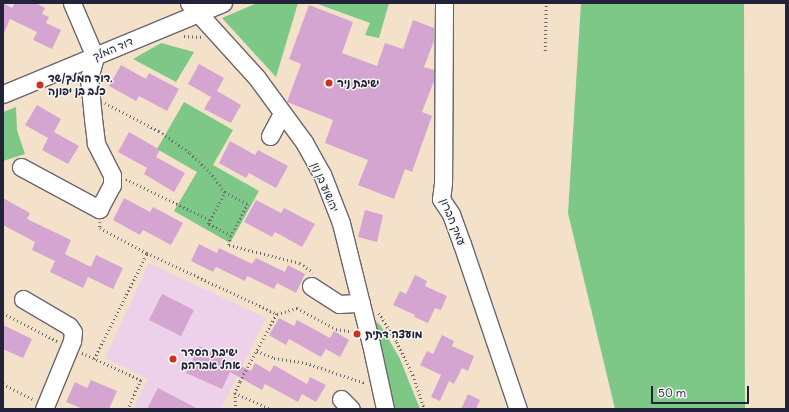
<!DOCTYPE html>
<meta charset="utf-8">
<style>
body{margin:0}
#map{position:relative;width:789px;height:412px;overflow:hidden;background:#f4e1ca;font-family:Delius,"Playpen Sans Hebrew",sans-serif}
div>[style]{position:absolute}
.built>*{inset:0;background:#edd0e9}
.green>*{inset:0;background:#7dc886}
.building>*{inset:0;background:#d5a5d1}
.path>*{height:2.5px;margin-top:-1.25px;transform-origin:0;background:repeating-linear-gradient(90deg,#6c656d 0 1px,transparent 0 4px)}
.roads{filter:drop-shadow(1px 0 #6c656d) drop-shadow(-1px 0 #6c656d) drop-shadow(0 1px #6c656d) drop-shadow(0 -1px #6c656d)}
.minor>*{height:17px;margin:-8.5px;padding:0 8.5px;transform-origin:8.5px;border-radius:8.5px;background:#fff}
.dots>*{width:11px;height:11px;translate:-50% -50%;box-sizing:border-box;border:2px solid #f6f6f2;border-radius:50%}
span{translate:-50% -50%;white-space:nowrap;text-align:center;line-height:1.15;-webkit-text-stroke:3px #f6f6f2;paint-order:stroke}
.street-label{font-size:11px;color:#22223b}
.poi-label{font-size:11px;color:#22223b;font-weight:700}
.left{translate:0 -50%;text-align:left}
.frame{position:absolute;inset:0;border:4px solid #22223b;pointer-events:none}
.scale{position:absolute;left:651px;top:386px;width:98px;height:18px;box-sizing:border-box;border:2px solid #22223b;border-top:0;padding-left:5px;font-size:12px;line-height:14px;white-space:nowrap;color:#22223b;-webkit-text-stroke:3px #f6f6f2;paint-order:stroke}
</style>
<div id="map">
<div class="built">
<i style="clip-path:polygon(149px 263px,266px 318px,221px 409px,133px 409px,148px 379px,105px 358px)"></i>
</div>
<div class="green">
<i style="clip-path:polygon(257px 3px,298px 3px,276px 77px,222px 18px)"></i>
<i style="clip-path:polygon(315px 3px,389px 3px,379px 38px,365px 35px,370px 23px)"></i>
<i style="clip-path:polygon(581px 3px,744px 3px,745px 409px,615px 409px,568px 213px)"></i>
<i style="clip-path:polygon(161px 43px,194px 52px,176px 82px,133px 59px)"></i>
<i style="clip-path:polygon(184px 102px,233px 130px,213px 165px,259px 191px,230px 243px,174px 211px,197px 172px,157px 149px)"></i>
<i style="clip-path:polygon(16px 107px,17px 130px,25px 154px,3px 161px,3px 112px)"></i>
<i style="clip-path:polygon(369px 315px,381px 326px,400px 359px,420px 409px,391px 409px)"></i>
</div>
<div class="building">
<i style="clip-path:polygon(3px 3px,12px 8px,15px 3px,36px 3px,45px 8px,42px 14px,49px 17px,46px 23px,61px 30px,52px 49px,33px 40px,37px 32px,10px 19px,3px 35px)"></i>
<i style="clip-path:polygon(309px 5px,353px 22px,342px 53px,377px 66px,385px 43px,403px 49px,413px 20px,434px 28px,434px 41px,424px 67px,434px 70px,434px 81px,422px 112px,432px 116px,412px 172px,405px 169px,394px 199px,358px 185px,368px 160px,325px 143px,333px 120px,287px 102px,301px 64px,289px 59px)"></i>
<i style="clip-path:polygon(199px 64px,224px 78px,217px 91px,241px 105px,231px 123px,204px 109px,211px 97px,188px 84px)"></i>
<i style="clip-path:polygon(121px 65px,146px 79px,149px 73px,179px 89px,167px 111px,139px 96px,136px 101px,109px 86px)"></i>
<i style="clip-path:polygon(37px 105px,61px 119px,54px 132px,79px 146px,68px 164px,42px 150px,48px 138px,25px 125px)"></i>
<i style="clip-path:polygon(129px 132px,160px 150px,156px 157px,185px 173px,174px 192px,144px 174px,147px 168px,118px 152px)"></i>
<i style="clip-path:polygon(230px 141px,255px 155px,258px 150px,288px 166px,276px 188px,249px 173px,246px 178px,219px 163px)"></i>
<i style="clip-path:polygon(3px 198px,30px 213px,27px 219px,71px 240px,65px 254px,91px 267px,96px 255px,123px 268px,113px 289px,88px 277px,83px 288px,50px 272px,55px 261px,32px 250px,35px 242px,3px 225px)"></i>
<i style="clip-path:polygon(124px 198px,150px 212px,153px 207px,183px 223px,171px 245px,143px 230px,140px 235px,113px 220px)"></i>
<i style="clip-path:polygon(256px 200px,281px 213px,284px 208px,315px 224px,302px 247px,275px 232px,272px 237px,244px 222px)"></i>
<i style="clip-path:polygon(365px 210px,383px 215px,377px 242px,358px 237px)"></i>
<i style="clip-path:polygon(199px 244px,217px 253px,219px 248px,252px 264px,256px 258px,285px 272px,288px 265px,305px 274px,296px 293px,277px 283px,274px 289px,247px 276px,245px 281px,216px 267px,213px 272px,191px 261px)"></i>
<i style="clip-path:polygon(415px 275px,427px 281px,425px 286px,447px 296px,441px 310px,435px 308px,428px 323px,414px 317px,415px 315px,393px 305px,400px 291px,406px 294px)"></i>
<i style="clip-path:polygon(162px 294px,194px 310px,181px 336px,149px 320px)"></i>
<i style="clip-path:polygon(279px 318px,294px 326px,297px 320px,330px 338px,334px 331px,349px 340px,340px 357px,326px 349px,321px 357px,289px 339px,286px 345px,269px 335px)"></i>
<i style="clip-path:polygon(3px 325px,32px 339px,23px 358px,3px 349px)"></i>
<i style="clip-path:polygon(442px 335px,454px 341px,452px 346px,474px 356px,468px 371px,462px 368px,454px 384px,449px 381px,440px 401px,431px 397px,441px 375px,420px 365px,427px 351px,433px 354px)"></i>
<i style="clip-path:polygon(199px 346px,251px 371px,255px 363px,270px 372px,274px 365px,307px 384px,310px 377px,326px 385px,316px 402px,302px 394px,298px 402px,265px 384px,262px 390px,230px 372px,222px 389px,186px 373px)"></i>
<i style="clip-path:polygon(91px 380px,117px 391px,109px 409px,83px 409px,66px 402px,75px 382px,87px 388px)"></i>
<i style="clip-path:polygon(158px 388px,198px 409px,147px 409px)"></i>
<i style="clip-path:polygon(468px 394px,480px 400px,476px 409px,461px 409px)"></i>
</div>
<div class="path">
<i style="left:184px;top:36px;width:17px;rotate:3deg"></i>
<i style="left:545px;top:51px;width:48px;rotate:-88.8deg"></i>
<i style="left:105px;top:103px;width:61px;rotate:27.4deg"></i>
<i style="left:159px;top:131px;width:38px;rotate:35deg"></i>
<i style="left:190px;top:153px;width:28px;rotate:44deg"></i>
<i style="left:210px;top:172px;width:25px;rotate:53deg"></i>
<i style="left:126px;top:179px;width:93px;rotate:26deg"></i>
<i style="left:100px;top:222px;width:6px;rotate:90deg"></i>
<i style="left:100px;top:228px;width:53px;rotate:28deg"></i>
<i style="left:147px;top:253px;width:144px;rotate:25.1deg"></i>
<i style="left:277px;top:314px;width:77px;rotate:118.6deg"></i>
<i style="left:240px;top:382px;width:12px;rotate:114deg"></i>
<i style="left:235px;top:393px;width:16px;rotate:86deg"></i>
<i style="left:231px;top:236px;width:26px;rotate:-152deg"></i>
<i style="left:208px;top:224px;width:36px;rotate:-62deg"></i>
<i style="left:225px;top:192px;width:26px;rotate:28deg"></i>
<i style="left:248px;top:204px;width:36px;rotate:118deg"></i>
<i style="left:231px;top:236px;width:9px;rotate:103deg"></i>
<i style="left:229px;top:245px;width:73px;rotate:14.2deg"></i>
<i style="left:300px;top:263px;width:16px;rotate:35deg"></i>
<i style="left:3px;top:313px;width:61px;rotate:27.4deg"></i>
<i style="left:379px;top:313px;width:34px;rotate:58deg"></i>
<i style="left:397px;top:342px;width:37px;rotate:64deg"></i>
<i style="left:413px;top:375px;width:36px;rotate:71deg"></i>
<i style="left:277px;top:314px;width:21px;rotate:-17deg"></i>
<i style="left:297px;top:308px;width:44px;rotate:28.3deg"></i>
<i style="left:336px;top:329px;width:18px;rotate:9deg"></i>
<i style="left:257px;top:351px;width:18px;rotate:22deg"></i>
<i style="left:274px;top:358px;width:32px;rotate:9deg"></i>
<i style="left:306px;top:363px;width:62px;rotate:18.7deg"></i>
<i style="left:82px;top:353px;width:65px;rotate:24.6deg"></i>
<i style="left:141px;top:380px;width:32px;rotate:114deg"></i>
<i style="left:94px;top:359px;width:119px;rotate:-63.4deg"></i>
<i style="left:3px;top:384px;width:33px;rotate:27deg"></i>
<i style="left:235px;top:393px;width:39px;rotate:24deg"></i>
</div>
<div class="roads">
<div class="minor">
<i style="left:189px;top:3px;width:101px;rotate:47.8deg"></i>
<i style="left:257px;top:78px;width:79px;rotate:53.7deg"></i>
<i style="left:304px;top:142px;width:37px;rotate:61deg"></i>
<i style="left:322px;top:174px;width:53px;rotate:68.8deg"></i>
<i style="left:341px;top:223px;width:125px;rotate:76.1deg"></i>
<i style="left:371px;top:344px;width:66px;rotate:77.8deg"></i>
<i style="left:444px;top:3px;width:180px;rotate:90.3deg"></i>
<i style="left:443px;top:183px;width:16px;rotate:97deg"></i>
<i style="left:441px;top:199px;width:18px;rotate:56deg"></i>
<i style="left:451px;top:214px;width:32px;rotate:70deg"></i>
<i style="left:462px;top:244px;width:174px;rotate:71.3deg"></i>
<i style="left:3px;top:94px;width:238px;rotate:-22.5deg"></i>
<i style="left:270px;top:136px;width:26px;rotate:-62deg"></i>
<i style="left:21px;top:167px;width:89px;rotate:28.3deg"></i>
<i style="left:99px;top:209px;width:27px;rotate:-62deg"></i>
<i style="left:112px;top:185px;width:10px;rotate:-90deg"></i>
<i style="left:112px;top:175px;width:36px;rotate:-117deg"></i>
<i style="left:96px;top:143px;width:25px;rotate:-97deg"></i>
<i style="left:93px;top:118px;width:40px;rotate:-95.7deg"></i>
<i style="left:89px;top:78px;width:22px;rotate:-74deg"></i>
<i style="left:95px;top:57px;width:59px;rotate:-113.1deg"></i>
<i style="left:311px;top:286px;width:33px;rotate:33deg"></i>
<i style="left:339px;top:304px;width:22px;rotate:-3deg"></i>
<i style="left:23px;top:299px;width:53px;rotate:30.4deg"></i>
<i style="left:69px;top:326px;width:7px;rotate:56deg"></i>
<i style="left:73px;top:332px;width:9px;rotate:96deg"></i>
<i style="left:72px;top:341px;width:74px;rotate:112.4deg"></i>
<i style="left:341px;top:399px;width:14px;rotate:45deg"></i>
</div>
</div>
<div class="dots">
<i style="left:329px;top:83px;background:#c8321e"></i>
<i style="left:40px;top:85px;background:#c8321e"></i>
<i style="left:357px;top:334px;background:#c8321e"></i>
<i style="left:173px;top:359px;background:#c8321e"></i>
</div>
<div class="street-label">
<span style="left:113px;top:49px;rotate:-23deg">דוד המלך</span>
<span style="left:325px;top:187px;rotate:67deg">יהושוע בן נון</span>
<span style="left:453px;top:222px;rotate:68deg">עמק חברון</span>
</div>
<div class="poi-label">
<span class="left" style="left:48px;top:85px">דוד המלך/שד.<br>כלב בן יפונה</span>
<span class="left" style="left:337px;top:83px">ישיבת ניר</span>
<span class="left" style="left:365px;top:334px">מועצה דתית</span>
<span class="left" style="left:181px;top:359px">ישיבת הסדר<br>אהל אברהם</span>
</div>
<div class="frame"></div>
<div class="scale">50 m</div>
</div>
